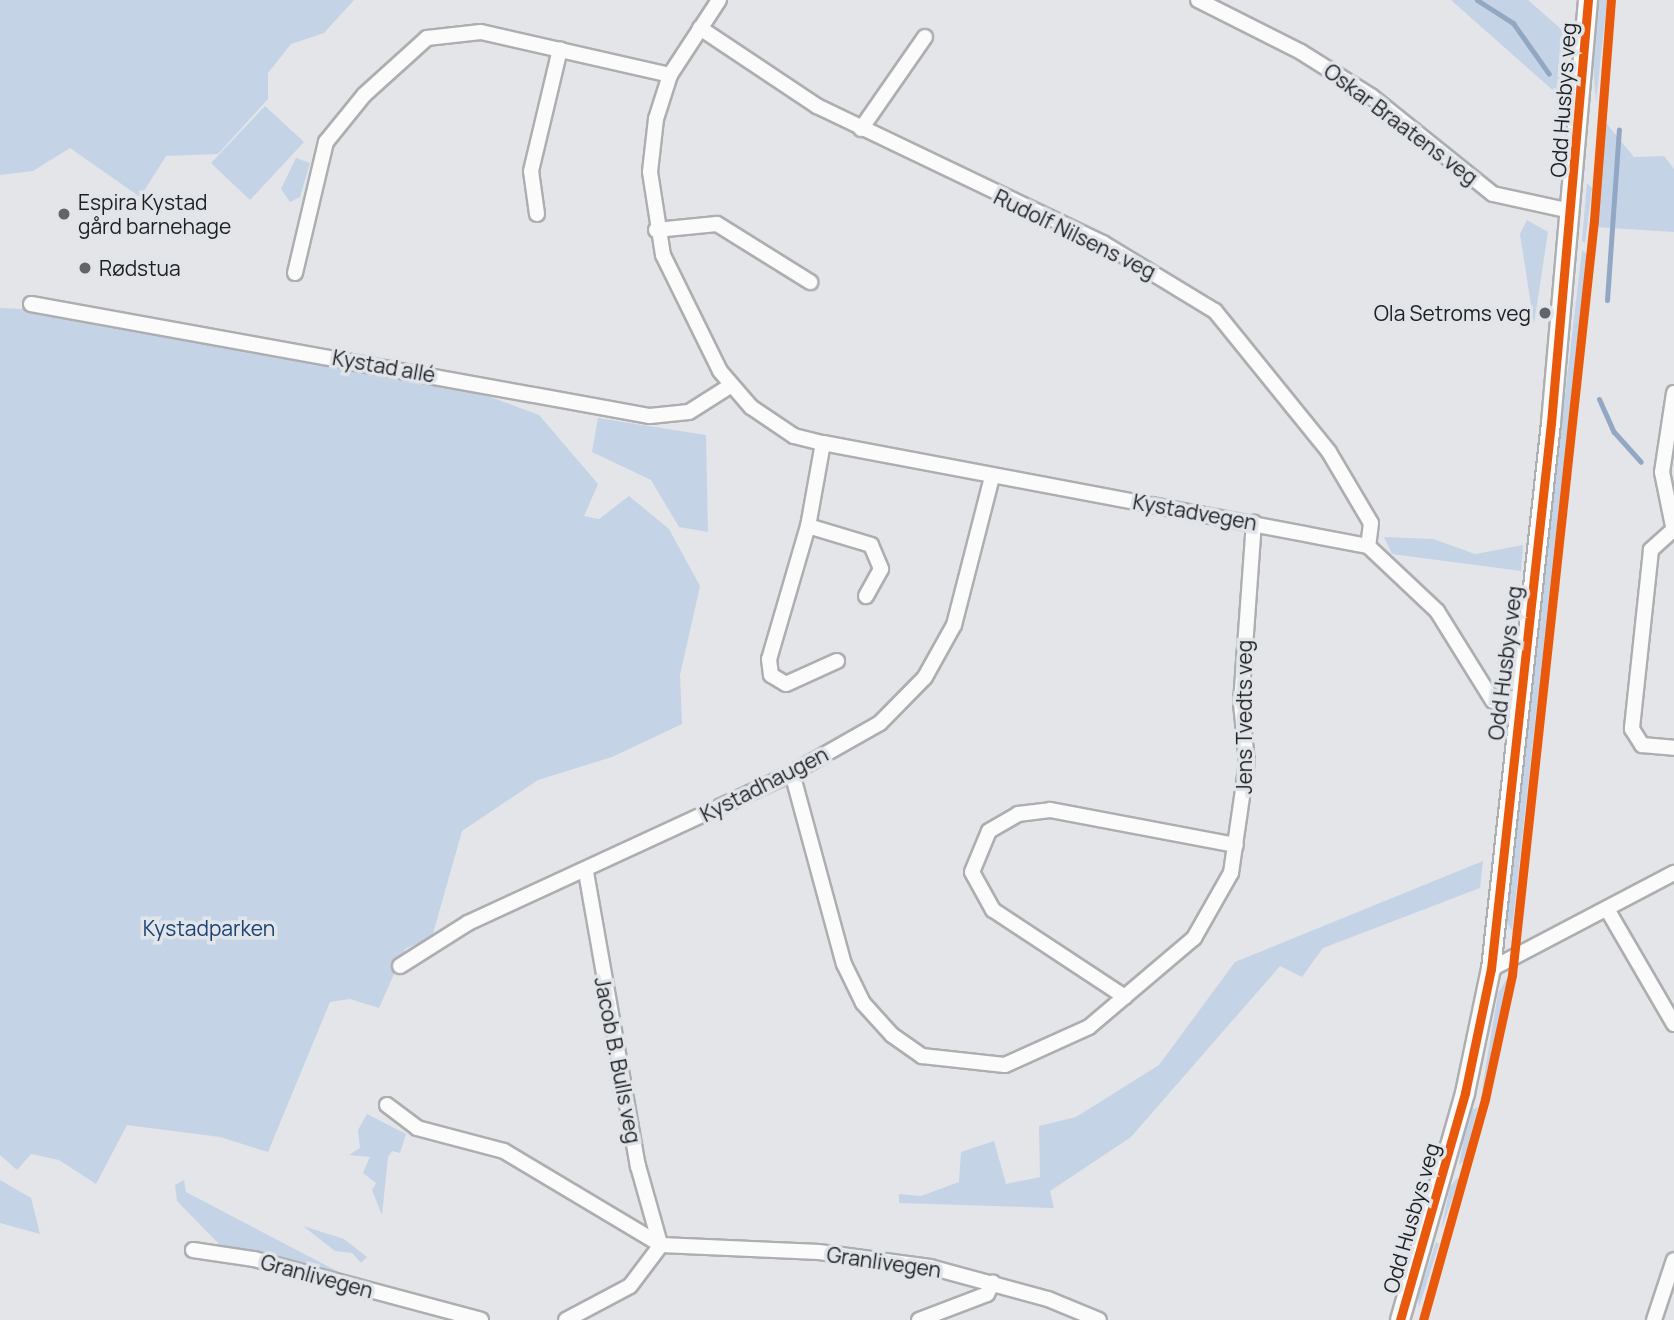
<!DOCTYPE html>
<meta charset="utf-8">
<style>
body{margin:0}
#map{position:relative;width:1674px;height:1320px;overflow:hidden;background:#e3e5e8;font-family:Manrope,sans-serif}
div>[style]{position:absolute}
.green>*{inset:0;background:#c5d3e6}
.stream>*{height:5px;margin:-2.5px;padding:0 2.5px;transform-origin:2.5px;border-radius:2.5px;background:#92a7c3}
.roads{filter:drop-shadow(2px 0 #adaeb0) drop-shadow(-2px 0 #adaeb0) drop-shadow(0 2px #adaeb0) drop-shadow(0 -2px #adaeb0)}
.minor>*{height:14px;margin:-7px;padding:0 7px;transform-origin:7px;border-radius:7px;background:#fbfbfc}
.tertiary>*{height:18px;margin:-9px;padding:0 9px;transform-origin:9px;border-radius:9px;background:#fbfbfc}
.cycleway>*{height:9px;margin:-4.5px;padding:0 4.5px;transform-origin:4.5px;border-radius:4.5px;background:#e8590c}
.dots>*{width:19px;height:19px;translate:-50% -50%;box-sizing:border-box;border:4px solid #e1e5ea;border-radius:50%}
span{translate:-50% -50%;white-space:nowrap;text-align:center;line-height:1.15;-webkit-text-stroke:7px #e1e5ea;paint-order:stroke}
.street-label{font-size:21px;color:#1e1f21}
.poi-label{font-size:21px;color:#1e1f21}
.left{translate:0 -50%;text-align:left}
.right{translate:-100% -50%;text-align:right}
.park-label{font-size:21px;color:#194173}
</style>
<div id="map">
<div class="green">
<i style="clip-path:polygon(0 0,354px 0,324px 33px,291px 44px,268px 73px,268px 99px,218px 154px,166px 156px,140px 197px,70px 148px,33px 171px,0 175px)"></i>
<i style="clip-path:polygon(1451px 0,1528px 0,1569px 36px,1565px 101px)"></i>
<i style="clip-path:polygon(1597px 0,1607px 0,1596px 102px,1593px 63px)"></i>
<i style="clip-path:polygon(265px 106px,304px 142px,250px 200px,211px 163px)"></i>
<i style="clip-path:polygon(1606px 123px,1634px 157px,1664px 156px,1674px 169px,1674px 232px,1595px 227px)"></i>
<i style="clip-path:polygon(296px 158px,310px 163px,300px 197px,290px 202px,281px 189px)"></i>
<i style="clip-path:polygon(1587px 183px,1592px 188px,1585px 243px,1582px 241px)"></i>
<i style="clip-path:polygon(1527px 220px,1548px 232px,1534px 324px,1520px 234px)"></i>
<i style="clip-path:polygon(1582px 250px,1587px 254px,1512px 930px,1506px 922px,1516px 813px)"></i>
<i style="clip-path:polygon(0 308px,44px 310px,475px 391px,539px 415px,598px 484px,584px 516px,599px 519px,629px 496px,669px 529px,700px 586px,680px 675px,682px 724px,612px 757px,538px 780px,462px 831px,432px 937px,405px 949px,379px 1008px,350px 999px,330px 1002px,268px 1152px,220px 1137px,127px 1125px,96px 1184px,59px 1160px,31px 1154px,17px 1170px,0 1155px)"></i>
<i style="clip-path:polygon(598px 418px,706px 435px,708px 532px,679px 527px,651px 480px,592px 452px)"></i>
<i style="clip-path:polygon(1384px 537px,1433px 539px,1475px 554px,1523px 545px,1521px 571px,1392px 554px)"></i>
<i style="clip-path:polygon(1483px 861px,1480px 888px,1323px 948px,1302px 977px,1280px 966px,1131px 1137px,1050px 1191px,1054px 1208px,899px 1203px,899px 1194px,921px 1196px,959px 1182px,961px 1152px,994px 1141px,1006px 1184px,1040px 1177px,1039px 1126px,1076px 1117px,1159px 1065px,1235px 962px)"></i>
<i style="clip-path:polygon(1508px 977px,1483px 1089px,1482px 1090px,1498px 993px)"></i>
<i style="clip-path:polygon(1478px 1107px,1464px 1161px,1459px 1165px,1469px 1111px)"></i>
<i style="clip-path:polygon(367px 1114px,406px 1134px,400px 1153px,392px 1151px,388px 1157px,382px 1215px,372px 1190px,376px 1183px,363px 1173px,370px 1157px,349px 1155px,360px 1148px,358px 1130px)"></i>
<i style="clip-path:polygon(1457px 1178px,1459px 1180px,1441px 1230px,1450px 1187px)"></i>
<i style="clip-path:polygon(0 1180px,31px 1198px,40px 1234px,0 1223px)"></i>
<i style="clip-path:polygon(184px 1180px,186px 1192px,352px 1279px,224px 1249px,177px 1201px,175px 1185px)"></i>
<i style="clip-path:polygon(303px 1226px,344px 1239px,367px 1257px,361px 1263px,352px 1253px,335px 1251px)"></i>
<i style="clip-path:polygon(1436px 1242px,1439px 1244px,1419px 1307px,1418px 1297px)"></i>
</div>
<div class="stream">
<i style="left:1477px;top:0;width:43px;rotate:32.6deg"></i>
<i style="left:1513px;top:23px;width:62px;rotate:54.8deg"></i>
<i style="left:1607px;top:300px;width:171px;rotate:-86deg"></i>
<i style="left:1599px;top:399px;width:36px;rotate:66deg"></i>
<i style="left:1614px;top:432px;width:40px;rotate:48deg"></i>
</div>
<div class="roads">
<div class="minor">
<i style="left:719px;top:0;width:90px;rotate:123.2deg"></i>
<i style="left:670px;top:75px;width:46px;rotate:107.7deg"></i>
<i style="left:656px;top:119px;width:53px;rotate:96.5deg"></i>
<i style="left:650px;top:172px;width:84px;rotate:81.1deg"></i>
<i style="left:663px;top:255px;width:129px;rotate:63.8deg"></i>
<i style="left:720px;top:371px;width:48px;rotate:49.3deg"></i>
<i style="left:751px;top:407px;width:52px;rotate:34deg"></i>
<i style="left:794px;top:436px;width:30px;rotate:14deg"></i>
<i style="left:823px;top:443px;width:555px;rotate:10.7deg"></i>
<i style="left:1368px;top:546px;width:95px;rotate:43.3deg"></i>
<i style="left:1437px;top:611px;width:106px;rotate:58.1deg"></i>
<i style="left:1198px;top:0;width:115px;rotate:26.8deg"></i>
<i style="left:1301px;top:52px;width:83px;rotate:32.2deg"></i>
<i style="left:1371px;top:96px;width:156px;rotate:38.8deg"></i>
<i style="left:1493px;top:194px;width:80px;rotate:12.3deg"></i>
<i style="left:700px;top:28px;width:141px;rotate:33.7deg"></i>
<i style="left:817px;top:106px;width:317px;rotate:25.6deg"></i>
<i style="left:1103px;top:243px;width:131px;rotate:31.3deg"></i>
<i style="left:1215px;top:311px;width:181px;rotate:51deg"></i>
<i style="left:1329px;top:452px;width:82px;rotate:59.4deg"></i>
<i style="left:1371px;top:523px;width:23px;rotate:97deg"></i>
<i style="left:861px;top:129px;width:112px;rotate:-55.2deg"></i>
<i style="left:537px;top:214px;width:43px;rotate:-97.9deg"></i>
<i style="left:531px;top:171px;width:125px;rotate:-76.6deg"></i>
<i style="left:656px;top:230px;width:61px;rotate:-5.6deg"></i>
<i style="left:717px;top:224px;width:110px;rotate:31.9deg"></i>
<i style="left:295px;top:273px;width:135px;rotate:-76.7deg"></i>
<i style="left:326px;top:142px;width:60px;rotate:-51deg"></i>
<i style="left:364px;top:95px;width:85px;rotate:-42.1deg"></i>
<i style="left:427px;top:38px;width:54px;rotate:-6.3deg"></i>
<i style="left:481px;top:32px;width:194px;rotate:12.8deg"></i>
<i style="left:31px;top:304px;width:629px;rotate:10.26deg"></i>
<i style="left:650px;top:416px;width:39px;rotate:-6deg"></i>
<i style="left:689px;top:412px;width:49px;rotate:-32.4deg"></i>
<i style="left:1674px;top:393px;width:80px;rotate:98.6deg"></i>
<i style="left:1662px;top:472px;width:60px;rotate:78.5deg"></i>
<i style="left:823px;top:443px;width:84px;rotate:100.2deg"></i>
<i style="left:808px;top:526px;width:139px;rotate:106.3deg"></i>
<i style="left:769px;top:659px;width:16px;rotate:83deg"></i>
<i style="left:771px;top:675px;width:17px;rotate:31deg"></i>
<i style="left:786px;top:684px;width:56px;rotate:-24.3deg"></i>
<i style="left:808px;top:526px;width:66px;rotate:16.8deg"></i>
<i style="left:871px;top:545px;width:26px;rotate:67deg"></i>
<i style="left:881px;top:569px;width:31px;rotate:119deg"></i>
<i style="left:1673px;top:530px;width:30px;rotate:138deg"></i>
<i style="left:1651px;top:550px;width:180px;rotate:96.1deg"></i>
<i style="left:1632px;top:729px;width:19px;rotate:58deg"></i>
<i style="left:1642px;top:745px;width:32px;rotate:5deg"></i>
<i style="left:792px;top:773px;width:198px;rotate:74.8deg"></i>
<i style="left:844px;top:964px;width:43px;rotate:64deg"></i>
<i style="left:863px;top:1003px;width:43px;rotate:47.8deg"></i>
<i style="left:892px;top:1035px;width:37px;rotate:35deg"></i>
<i style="left:922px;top:1056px;width:83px;rotate:6.2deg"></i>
<i style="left:1005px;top:1065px;width:92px;rotate:-24.3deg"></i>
<i style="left:1089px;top:1027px;width:138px;rotate:-40.3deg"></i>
<i style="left:1194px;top:938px;width:75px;rotate:-60.4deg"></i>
<i style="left:1231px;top:873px;width:112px;rotate:-81.8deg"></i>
<i style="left:1247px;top:762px;width:59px;rotate:-95.8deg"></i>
<i style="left:1241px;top:703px;width:181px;rotate:-85.9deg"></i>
<i style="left:586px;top:872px;width:299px;rotate:80deg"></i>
<i style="left:638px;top:1166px;width:81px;rotate:74.2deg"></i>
<i style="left:1607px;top:909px;width:133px;rotate:59.8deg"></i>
<i style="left:400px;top:966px;width:80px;rotate:-32.3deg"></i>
<i style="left:468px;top:923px;width:357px;rotate:-24.8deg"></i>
<i style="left:792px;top:773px;width:101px;rotate:-29.6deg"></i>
<i style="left:880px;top:723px;width:64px;rotate:-45.6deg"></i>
<i style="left:925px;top:677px;width:60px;rotate:-60.9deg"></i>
<i style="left:954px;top:625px;width:153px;rotate:-75.6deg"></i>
<i style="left:1491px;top:969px;width:207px;rotate:-27.7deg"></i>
<i style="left:1125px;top:997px;width:158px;rotate:-146.6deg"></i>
<i style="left:993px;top:910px;width:43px;rotate:-118.9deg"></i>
<i style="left:972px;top:872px;width:44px;rotate:-67.5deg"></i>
<i style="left:989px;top:831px;width:34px;rotate:-30deg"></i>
<i style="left:1018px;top:814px;width:32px;rotate:-7deg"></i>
<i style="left:1050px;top:810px;width:189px;rotate:10.7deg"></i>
<i style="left:387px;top:1105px;width:38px;rotate:37deg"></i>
<i style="left:417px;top:1128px;width:90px;rotate:14.8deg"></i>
<i style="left:504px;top:1151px;width:183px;rotate:30.9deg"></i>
<i style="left:661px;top:1245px;width:158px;rotate:2.5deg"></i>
<i style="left:819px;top:1252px;width:112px;rotate:7.7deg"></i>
<i style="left:930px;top:1267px;width:122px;rotate:15.2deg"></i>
<i style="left:1048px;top:1299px;width:55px;rotate:22.4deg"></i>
<i style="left:193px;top:1250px;width:62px;rotate:8.4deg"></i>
<i style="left:254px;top:1259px;width:235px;rotate:15deg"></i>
<i style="left:566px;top:1320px;width:72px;rotate:-28deg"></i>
<i style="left:630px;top:1286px;width:51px;rotate:-52.9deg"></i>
<i style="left:919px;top:1320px;width:73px;rotate:-20.9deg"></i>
<i style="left:987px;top:1294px;width:13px;rotate:-63deg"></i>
<i style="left:1654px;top:1320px;width:63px;rotate:-71.6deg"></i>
</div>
<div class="tertiary">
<i style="left:1400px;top:1320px;width:236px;rotate:-74deg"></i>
<i style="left:1465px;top:1093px;width:127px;rotate:-78.2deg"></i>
<i style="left:1491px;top:969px;width:549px;rotate:-83.73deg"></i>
<i style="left:1551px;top:423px;width:425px;rotate:-85deg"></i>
</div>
</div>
<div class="cycleway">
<i style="left:1400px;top:1320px;width:236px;rotate:-74deg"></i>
<i style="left:1465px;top:1093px;width:127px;rotate:-78.2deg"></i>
<i style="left:1491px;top:969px;width:549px;rotate:-83.73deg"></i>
<i style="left:1551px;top:423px;width:425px;rotate:-85deg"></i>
<i style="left:1423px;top:1320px;width:230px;rotate:-74.3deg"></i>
<i style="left:1485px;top:1099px;width:127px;rotate:-77.7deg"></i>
<i style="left:1512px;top:975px;width:759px;rotate:-83.8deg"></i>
<i style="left:1594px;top:220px;width:221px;rotate:-85.6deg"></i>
</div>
<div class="dots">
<i style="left:64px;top:214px;background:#636467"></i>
<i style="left:85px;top:268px;background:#636467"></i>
<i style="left:1545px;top:313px;background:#636467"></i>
</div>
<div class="street-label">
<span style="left:1563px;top:100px;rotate:-86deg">Odd Husbys veg</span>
<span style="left:1401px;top:124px;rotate:37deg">Oskar Braatens veg</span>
<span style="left:1075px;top:234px;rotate:26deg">Rudolf Nilsens veg</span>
<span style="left:384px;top:366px;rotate:10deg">Kystad allé</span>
<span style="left:1195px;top:512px;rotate:10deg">Kystadvegen</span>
<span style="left:1505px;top:663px;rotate:-83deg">Odd Husbys veg</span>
<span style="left:1244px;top:717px;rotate:-90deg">Jens Tvedts veg</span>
<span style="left:764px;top:784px;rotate:-27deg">Kystadhaugen</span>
<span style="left:618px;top:1060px;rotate:79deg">Jacob B. Bulls veg</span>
<span style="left:1411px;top:1218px;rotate:-74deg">Odd Husbys veg</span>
<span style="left:884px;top:1262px;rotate:8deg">Granlivegen</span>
<span style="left:317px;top:1276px;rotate:15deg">Granlivegen</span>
</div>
<div class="poi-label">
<span class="left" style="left:78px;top:214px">Espira Kystad<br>gård barnehage</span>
<span class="left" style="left:99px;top:268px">Rødstua</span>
<span class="right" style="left:1531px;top:313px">Ola Setroms veg</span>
</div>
<div class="park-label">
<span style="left:209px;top:928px">Kystadparken</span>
</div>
</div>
